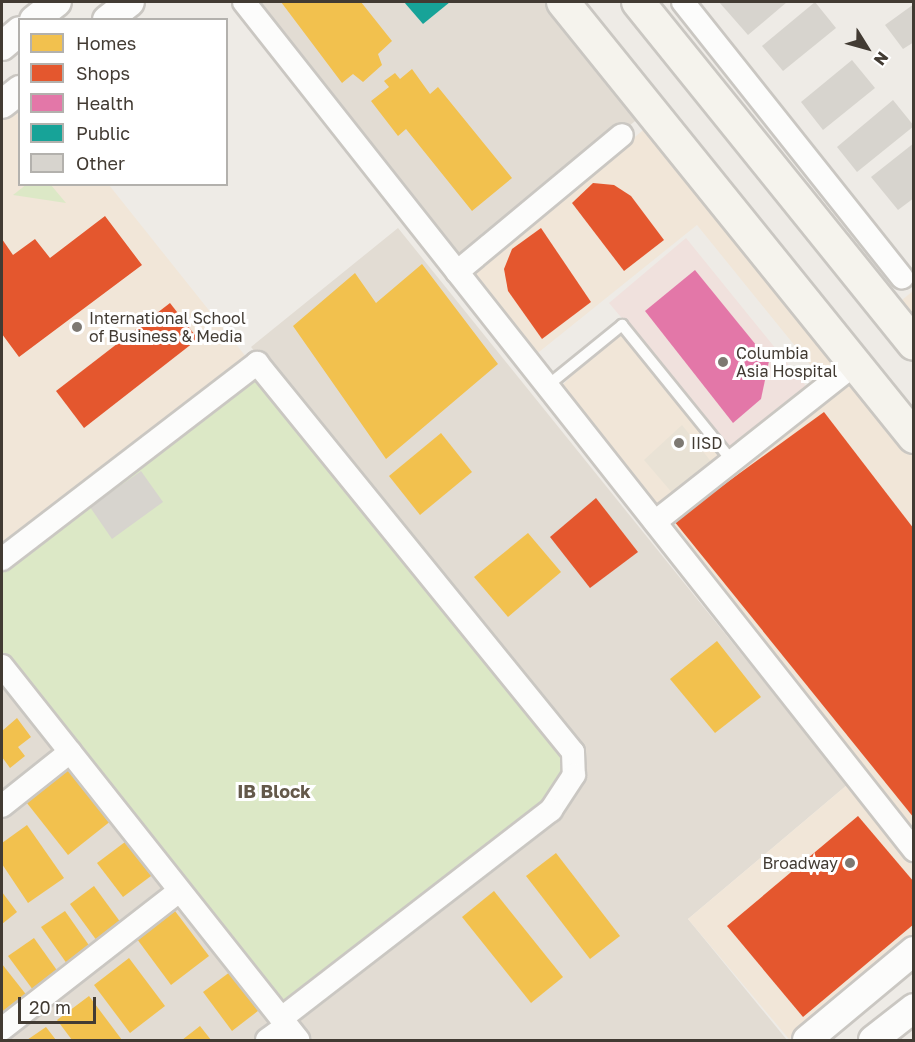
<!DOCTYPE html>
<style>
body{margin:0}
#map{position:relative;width:915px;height:1042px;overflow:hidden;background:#eeebe6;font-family:"Golos Text",sans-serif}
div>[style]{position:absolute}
.residential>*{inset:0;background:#e2dcd3}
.commercial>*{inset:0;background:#f1e6d8}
.education>*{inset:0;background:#e9e2d5}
.medical>*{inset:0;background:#f0e1dd}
.green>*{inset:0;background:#dce8c6}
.homes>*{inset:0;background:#f2c14e}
.shops>*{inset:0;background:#e4572e}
.health>*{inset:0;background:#e377a8}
.public>*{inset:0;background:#17a398}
.building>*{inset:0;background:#d7d4ce}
.roads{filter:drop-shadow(2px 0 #cac7c2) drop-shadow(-2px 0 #cac7c2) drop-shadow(0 2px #cac7c2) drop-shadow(0 -2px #cac7c2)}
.service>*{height:10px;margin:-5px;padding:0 5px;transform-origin:5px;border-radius:5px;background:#fcfcfb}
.minor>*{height:22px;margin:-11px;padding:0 11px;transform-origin:11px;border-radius:11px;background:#fcfcfb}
.tertiary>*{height:28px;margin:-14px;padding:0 14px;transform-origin:14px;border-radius:14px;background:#fcfcfb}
.secondary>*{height:32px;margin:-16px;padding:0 16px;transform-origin:16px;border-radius:16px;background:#f5f3ed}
.dots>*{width:16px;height:16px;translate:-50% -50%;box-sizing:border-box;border:3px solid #fff;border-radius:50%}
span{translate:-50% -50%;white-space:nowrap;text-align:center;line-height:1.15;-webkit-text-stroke:6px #fff;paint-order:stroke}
.poi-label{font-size:16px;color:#423b33}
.left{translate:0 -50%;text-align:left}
.right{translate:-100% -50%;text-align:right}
.neighbourhood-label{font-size:18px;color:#64594a;font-weight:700}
.frame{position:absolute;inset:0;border:3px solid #423b33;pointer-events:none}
.legend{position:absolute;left:18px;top:18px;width:210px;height:168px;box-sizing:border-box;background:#fff;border:2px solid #b3b1ad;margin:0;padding:8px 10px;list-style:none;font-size:18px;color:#423b33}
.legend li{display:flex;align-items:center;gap:12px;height:30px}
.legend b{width:30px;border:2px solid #b3b1ad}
.north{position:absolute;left:837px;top:18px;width:60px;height:60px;-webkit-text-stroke:4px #fff;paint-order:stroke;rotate:127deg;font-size:16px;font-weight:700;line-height:24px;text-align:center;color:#423b33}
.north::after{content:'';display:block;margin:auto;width:21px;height:27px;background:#423b33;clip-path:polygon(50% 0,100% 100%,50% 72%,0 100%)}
.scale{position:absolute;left:18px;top:997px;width:78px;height:27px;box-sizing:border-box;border:3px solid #423b33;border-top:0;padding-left:8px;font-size:18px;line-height:21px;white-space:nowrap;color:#423b33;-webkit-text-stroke:4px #fff;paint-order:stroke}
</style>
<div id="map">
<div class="residential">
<i style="clip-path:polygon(254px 2px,547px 2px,639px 118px,458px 260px)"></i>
<i style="clip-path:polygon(398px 228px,847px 785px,688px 919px,787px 1040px,307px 1040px,293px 1024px,558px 815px,585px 772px,581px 742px,251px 347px)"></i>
<i style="clip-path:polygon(2px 677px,290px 1040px,2px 1040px)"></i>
</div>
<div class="commercial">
<i style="clip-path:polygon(19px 98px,20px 184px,109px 185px,247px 358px,2px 546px,2px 113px)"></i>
<i style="clip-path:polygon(648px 126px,913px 454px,913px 837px,559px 388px,618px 332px,735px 471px,834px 394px,697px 225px,534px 356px,471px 274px)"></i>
<i style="clip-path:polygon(913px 291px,913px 325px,897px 304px)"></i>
<i style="clip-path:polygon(847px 785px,913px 866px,913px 936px,789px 1039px,688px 919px)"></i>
</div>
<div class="education">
<i style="clip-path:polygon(682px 425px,713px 464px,674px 495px,644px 460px)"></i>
</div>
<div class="medical">
<i style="clip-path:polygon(686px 238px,810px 391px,734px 451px,609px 303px)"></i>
</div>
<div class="green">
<i style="clip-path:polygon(27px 184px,51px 185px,66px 203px,13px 195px)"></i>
<i style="clip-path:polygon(255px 375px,561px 753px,563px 774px,544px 804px,285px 1014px,2px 651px,2px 573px)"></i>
</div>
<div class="homes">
<i style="clip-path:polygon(281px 2px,361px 2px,392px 41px,378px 54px,382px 65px,363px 82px,353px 74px,342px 83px)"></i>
<i style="clip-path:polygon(412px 69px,430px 94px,438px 87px,512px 178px,472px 211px,406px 129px,398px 136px,371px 101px,389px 87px,384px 81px,395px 73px,400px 79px)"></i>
<i style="clip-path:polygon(422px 264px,498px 364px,386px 459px,293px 326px,355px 273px,376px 303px)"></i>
<i style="clip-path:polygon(441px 433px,472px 472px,420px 515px,389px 476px)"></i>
<i style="clip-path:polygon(528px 533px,561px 572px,508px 617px,474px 577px)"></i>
<i style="clip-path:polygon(717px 641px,761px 697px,715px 733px,670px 679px)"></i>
<i style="clip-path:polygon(17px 718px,31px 737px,18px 747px,25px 756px,10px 768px,2px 757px,2px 731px)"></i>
<i style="clip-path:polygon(66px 763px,112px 820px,68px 855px,23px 798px)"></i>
<i style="clip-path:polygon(27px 825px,64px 878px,28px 903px,2px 864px,2px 843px)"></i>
<i style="clip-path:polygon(129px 839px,155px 873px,123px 897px,97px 863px)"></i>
<i style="clip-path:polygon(556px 853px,620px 936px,590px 959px,526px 876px)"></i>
<i style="clip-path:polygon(94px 886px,121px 923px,97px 941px,70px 904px)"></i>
<i style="clip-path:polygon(494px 891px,563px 977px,531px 1003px,462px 917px)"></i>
<i style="clip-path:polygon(2px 892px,17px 912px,2px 924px)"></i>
<i style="clip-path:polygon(65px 911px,93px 951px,70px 968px,41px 927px)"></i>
<i style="clip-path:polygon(175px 911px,209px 956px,171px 985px,137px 939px)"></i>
<i style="clip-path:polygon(34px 938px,61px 976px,36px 994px,8px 956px)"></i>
<i style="clip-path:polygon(129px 958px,165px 1006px,130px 1033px,94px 985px)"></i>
<i style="clip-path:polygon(2px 964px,28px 997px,3px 1016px,2px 1015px)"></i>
<i style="clip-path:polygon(234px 969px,263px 1007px,232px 1031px,203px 992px)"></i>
<i style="clip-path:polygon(89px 996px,122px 1040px,72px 1040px,57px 1020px)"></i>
<i style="clip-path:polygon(200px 1026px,211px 1040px,182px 1040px)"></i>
<i style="clip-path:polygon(46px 1027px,56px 1040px,27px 1040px)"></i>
</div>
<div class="shops">
<i style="clip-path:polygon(593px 183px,614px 185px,631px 196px,664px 240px,624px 271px,572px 203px)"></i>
<i style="clip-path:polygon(105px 216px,142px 265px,19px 357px,2px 334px,2px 239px,13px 255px,35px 239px,50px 258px)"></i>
<i style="clip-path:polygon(541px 228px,591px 302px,542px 339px,508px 291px,504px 269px,512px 249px)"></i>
<i style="clip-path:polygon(170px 303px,198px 339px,84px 428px,56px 391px)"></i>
<i style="clip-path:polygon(824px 412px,914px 529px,914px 818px,674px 521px)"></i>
<i style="clip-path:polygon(596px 498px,638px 552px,590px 588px,550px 537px)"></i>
<i style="clip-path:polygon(858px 816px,914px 882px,914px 924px,803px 1017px,727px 926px)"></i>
</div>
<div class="health">
<i style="clip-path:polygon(695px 270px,769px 361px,761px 399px,733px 423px,645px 311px)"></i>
</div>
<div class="public">
<i style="clip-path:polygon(404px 2px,450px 2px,423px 24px)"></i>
</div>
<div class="building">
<i style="clip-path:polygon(719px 2px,787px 2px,748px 35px)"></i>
<i style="clip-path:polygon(815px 2px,836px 28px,783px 71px,762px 46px)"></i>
<i style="clip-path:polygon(914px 4px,914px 42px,903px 49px,885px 25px)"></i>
<i style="clip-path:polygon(852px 60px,875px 88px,823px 130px,801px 102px)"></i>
<i style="clip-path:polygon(893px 100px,914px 126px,857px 172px,837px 147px)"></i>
<i style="clip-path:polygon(914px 143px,914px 198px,898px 210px,871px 177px)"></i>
<i style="clip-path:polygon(141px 471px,163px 502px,112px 539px,90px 507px)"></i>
</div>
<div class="roads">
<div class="service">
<i style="left:547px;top:386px;width:97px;rotate:-39.1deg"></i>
<i style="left:622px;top:325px;width:175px;rotate:51deg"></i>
</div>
<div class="minor">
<i style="left:244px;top:2px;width:1081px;rotate:51.69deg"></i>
<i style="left:683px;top:2px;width:352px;rotate:51.5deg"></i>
<i style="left:457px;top:272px;width:214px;rotate:-39.7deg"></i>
<i style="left:655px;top:522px;width:255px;rotate:-38.3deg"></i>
<i style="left:2px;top:559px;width:322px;rotate:-37.5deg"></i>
<i style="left:257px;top:363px;width:501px;rotate:50.91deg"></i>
<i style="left:573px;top:752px;width:23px;rotate:88deg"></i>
<i style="left:574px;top:775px;width:42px;rotate:123.3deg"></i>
<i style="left:551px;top:810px;width:341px;rotate:142.3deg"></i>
<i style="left:2px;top:666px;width:477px;rotate:51.6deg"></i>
<i style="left:2px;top:806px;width:87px;rotate:-38.5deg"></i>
<i style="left:2px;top:1029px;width:224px;rotate:-37.9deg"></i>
<i style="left:267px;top:1040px;width:24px;rotate:-36deg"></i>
</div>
<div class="tertiary">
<i style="left:34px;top:20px;width:29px;rotate:-38deg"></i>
<i style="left:107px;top:20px;width:29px;rotate:-38deg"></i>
<i style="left:2px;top:46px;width:23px;rotate:-40deg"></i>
<i style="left:2px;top:104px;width:23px;rotate:-38deg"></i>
<i style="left:807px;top:1040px;width:139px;rotate:-39.8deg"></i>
<i style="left:873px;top:1040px;width:52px;rotate:-38deg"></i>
</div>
<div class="secondary">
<i style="left:563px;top:2px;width:559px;rotate:51.1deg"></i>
<i style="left:638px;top:2px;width:439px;rotate:51.1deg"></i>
</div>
</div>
<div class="dots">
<i style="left:77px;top:327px;background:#7e7972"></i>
<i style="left:723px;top:362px;background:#7e7972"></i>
<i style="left:679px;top:443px;background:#7e7972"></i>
<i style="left:850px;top:863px;background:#7e7972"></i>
</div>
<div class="poi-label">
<span class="left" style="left:89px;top:327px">International School<br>of Business &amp; Media</span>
<span class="left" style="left:736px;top:362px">Columbia<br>Asia Hospital</span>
<span class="left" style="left:691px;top:443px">IISD</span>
<span class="right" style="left:838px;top:863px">Broadway</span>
</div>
<div class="neighbourhood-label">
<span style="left:274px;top:791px">IB Block</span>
</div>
<div class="frame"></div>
<ul class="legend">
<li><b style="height:16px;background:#f2c14e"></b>Homes</li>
<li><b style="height:16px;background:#e4572e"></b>Shops</li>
<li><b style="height:16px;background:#e377a8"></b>Health</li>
<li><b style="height:16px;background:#17a398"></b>Public</li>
<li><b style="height:16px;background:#d7d4ce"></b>Other</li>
</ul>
<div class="north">N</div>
<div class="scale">20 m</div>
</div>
